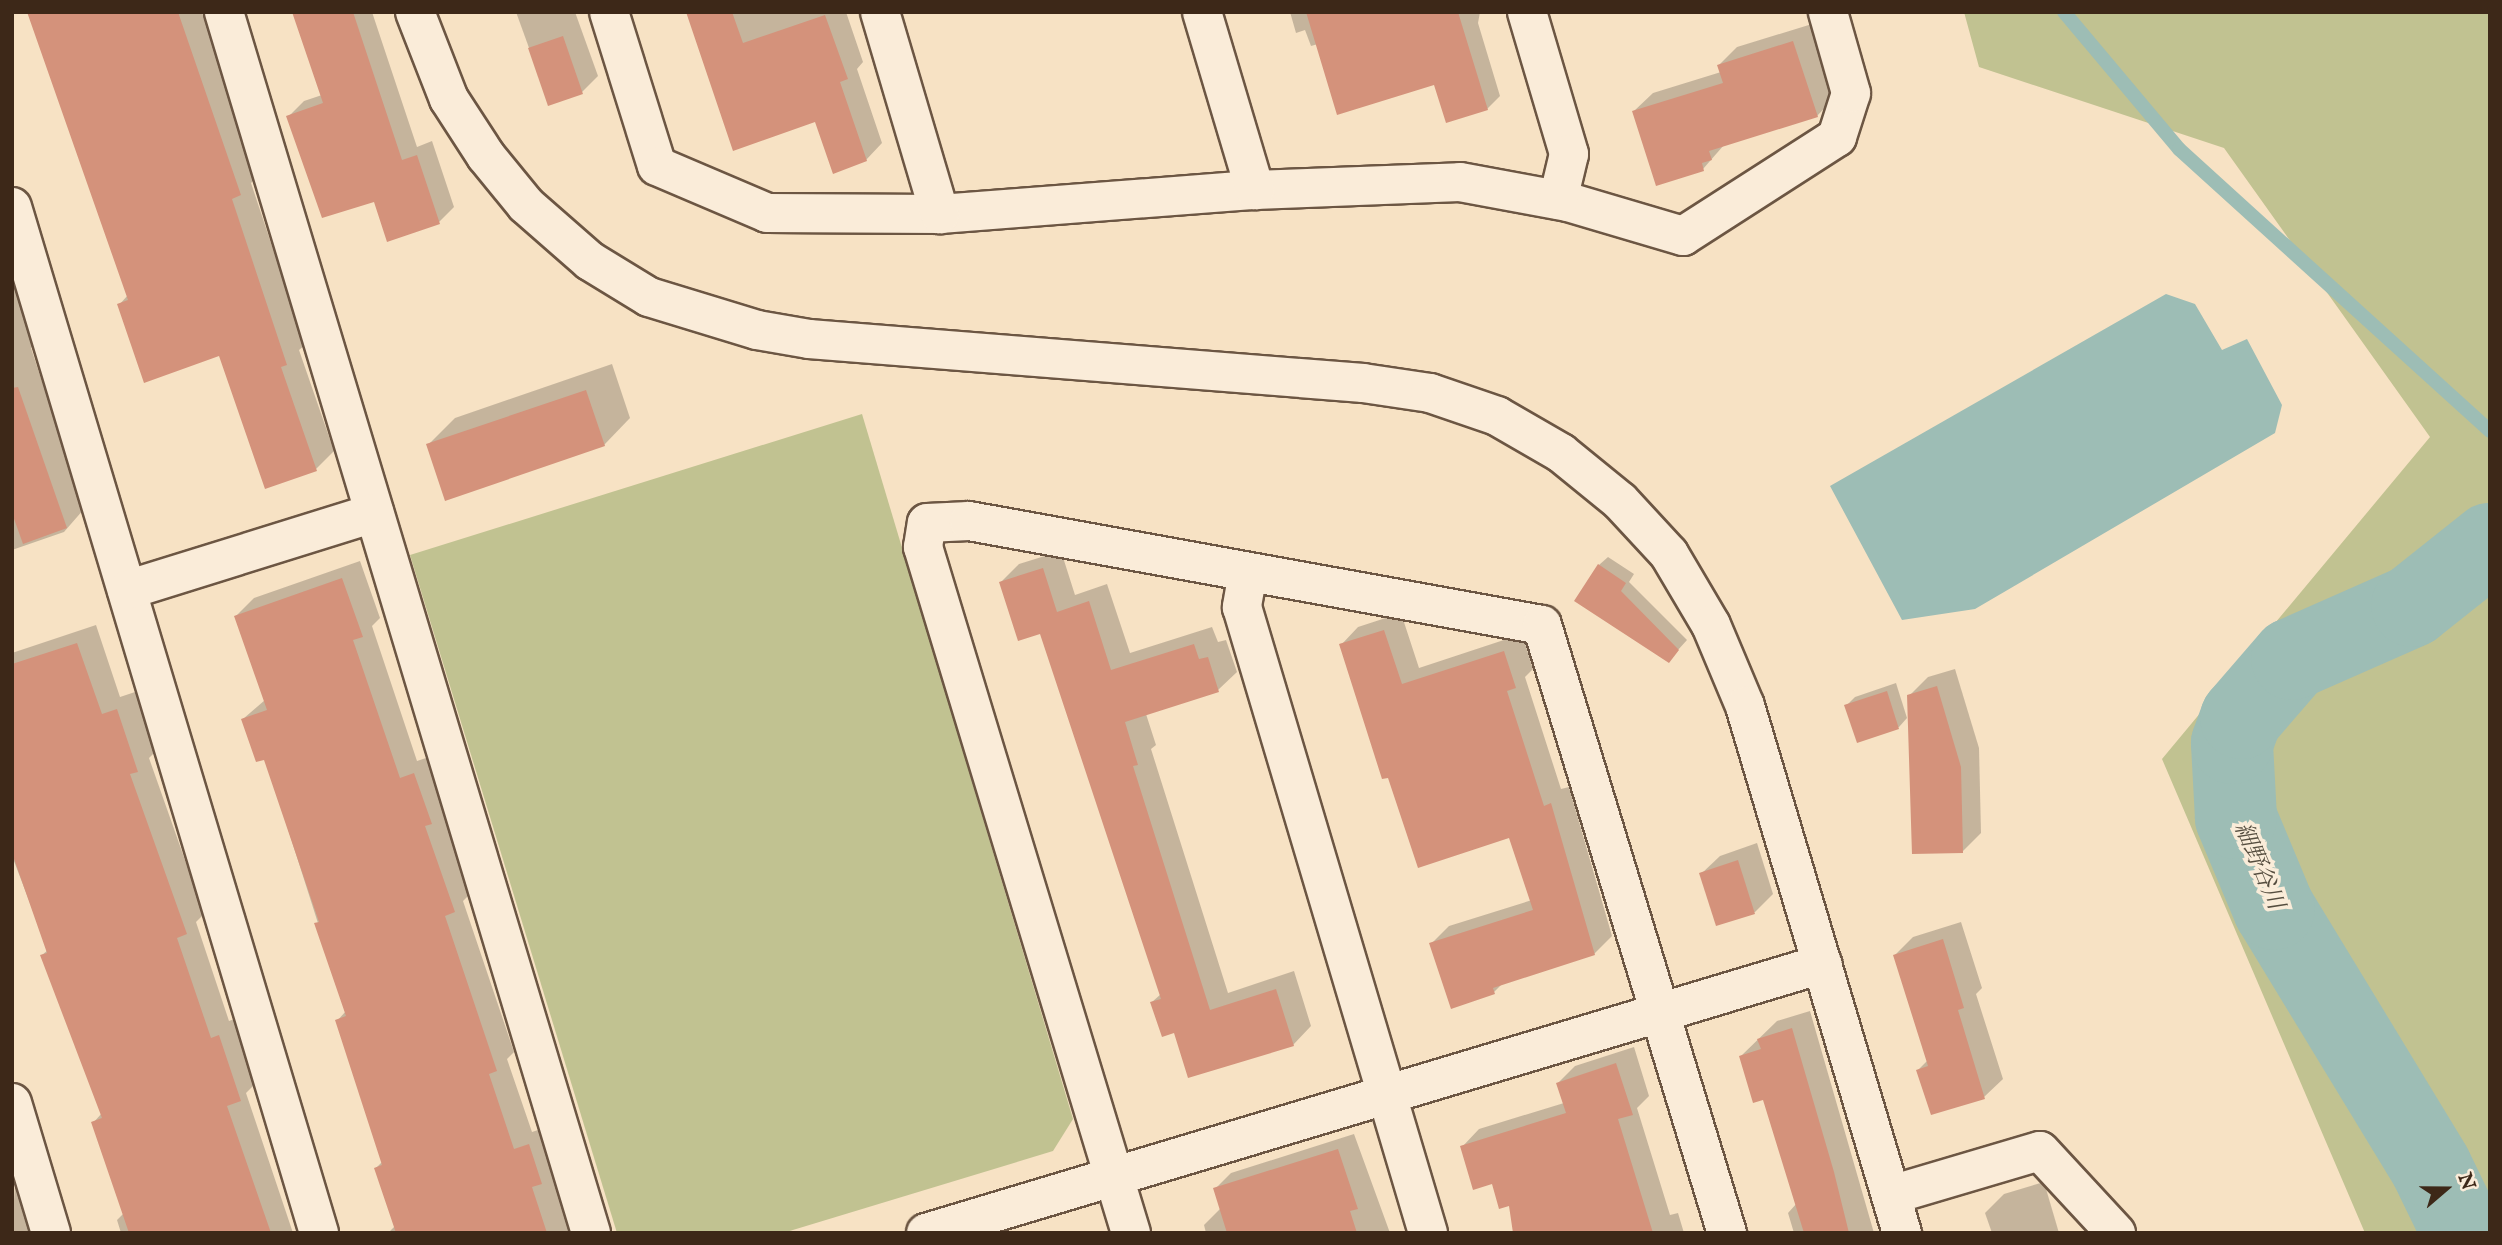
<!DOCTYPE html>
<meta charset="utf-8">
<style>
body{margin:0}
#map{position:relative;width:2502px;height:1245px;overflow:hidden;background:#f7e2c4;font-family:"IM FELL English","Noto Serif JP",serif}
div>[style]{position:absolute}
.green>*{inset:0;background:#c1c291}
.water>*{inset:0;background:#9dbdb5}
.shadow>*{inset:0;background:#0003}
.stream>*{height:14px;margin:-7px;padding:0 7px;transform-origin:7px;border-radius:7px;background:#9dbdb5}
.river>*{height:82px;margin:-41px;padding:0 41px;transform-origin:41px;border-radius:41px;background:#9dbdb5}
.building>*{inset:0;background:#d4927b}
.roads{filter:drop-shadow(2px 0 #6c5643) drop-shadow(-2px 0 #6c5643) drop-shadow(0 2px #6c5643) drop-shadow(0 -2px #6c5643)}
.minor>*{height:38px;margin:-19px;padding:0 19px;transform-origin:19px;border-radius:19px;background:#faecd9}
.tertiary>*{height:38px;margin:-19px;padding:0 19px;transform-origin:19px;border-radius:19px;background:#faecd9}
span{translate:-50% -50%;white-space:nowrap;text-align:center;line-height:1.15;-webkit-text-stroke:7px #faecd9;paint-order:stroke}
.water-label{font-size:23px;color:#554d3f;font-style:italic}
.frame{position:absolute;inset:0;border:14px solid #3d2818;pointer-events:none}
.north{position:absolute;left:2411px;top:1154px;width:70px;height:70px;-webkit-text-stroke:5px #faecd9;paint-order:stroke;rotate:70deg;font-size:19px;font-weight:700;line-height:28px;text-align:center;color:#3d2818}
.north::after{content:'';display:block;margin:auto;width:24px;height:32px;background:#3d2818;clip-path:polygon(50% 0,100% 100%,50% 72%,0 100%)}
</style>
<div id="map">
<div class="green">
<i style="clip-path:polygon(1964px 12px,2490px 12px,2490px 1233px,2365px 1233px,2162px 759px,2430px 437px,2224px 148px,1979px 67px)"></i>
<i style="clip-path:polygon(862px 414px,1073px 1119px,1053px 1151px,783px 1233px,617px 1233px,410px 555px)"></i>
</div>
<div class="water">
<i style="clip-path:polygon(2166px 294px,2195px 304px,2222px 350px,2247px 339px,2282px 405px,2275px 433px,1975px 609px,1902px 620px,1830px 486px)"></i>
</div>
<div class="shadow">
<i style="clip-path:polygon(29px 12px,202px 12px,258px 176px,251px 183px,305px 345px,299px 350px,334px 451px,316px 469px,220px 354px,119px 305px,128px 295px)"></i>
<i style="clip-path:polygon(295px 12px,372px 12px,417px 147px,432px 141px,454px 207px,439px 222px,375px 200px,289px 116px,304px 101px,322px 95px)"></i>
<i style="clip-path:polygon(516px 12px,575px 12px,598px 76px,582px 92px,549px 103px)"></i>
<i style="clip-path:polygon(688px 12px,846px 12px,863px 62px,857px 69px,882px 143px,866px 160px)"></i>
<i style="clip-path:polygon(1290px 12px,1480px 12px,1478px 23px,1500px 96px,1487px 109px,1435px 83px,1318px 44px,1311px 46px,1305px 30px,1296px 33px)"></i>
<i style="clip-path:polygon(1812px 24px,1835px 97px,1817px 116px,1724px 145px,1703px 169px,1634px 111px,1653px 93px,1721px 72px,1719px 65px,1737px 47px)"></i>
<i style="clip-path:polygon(17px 287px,36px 343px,31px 348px,84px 509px,64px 532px,12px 550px,12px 289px)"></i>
<i style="clip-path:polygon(612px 364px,630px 418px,604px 445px,428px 445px,455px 418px)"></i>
<i style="clip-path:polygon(1061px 551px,1075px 595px,1107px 584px,1130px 653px,1212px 627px,1218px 642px,1226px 640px,1237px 672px,1218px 690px,1146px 714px,1156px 745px,1151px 749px,1228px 993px,1294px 971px,1311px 1026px,1293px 1045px,1175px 1031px,1152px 1002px,1161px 994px,1041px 632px,1001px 582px,1019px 564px)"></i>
<i style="clip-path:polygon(1608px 557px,1634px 574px,1629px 582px,1687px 640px,1668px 661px,1599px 565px)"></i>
<i style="clip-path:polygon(360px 561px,380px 618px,372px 626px,417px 761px,432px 756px,449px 804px,443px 810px,472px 892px,463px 901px,514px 1052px,507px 1059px,532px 1132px,547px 1127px,559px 1164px,551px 1173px,571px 1233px,390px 1231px,396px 1225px,376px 1168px,383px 1161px,337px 1021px,346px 1011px,265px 757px,243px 719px,265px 700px,236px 616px,254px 598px)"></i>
<i style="clip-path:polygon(1401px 613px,1419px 668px,1522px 634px,1533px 669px,1525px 677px,1561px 789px,1569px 787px,1612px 936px,1594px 954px,1503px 983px,1494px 992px,1431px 944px,1449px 926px,1532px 900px,1511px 836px,1389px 775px,1341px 645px,1358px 627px)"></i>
<i style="clip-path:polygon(96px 625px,120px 697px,135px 692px,155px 752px,149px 758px,204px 914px,196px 922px,229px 1021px,237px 1018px,258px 1081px,246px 1093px,293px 1233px,121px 1233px,117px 1220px,124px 1213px,93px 1123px,102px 1113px,42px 955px,48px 950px,12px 856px,12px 653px)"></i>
<i style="clip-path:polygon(1955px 669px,1979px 748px,1981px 833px,1963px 851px,1909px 696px,1928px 677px)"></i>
<i style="clip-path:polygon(1896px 683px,1907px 718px,1899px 727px,1858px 741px,1846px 706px,1855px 697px)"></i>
<i style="clip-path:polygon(1757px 843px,1773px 894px,1755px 912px,1717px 924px,1701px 874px,1720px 856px)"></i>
<i style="clip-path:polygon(1961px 922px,1982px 988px,1976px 994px,2003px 1079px,1984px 1097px,1918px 1070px,1928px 1060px,1895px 955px,1913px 937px)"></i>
<i style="clip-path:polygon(1810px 1011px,1874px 1233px,1794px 1233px,1788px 1213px,1797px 1203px,1764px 1098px,1741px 1056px,1777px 1021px)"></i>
<i style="clip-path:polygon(1634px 1047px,1649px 1096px,1637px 1108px,1670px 1215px,1678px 1213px,1684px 1233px,1518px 1233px,1509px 1204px,1462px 1147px,1479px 1129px,1564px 1103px,1558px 1083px,1575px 1066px)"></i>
<i style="clip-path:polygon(1354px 1134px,1390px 1233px,1206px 1233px,1204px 1225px,1221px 1208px,1215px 1189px,1231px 1173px)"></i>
<i style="clip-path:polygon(2044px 1182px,2059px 1233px,1992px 1233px,1985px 1213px,2004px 1194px)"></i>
<i style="clip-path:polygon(15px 1184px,30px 1229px,27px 1233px,12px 1233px)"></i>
</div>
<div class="stream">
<i style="left:2064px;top:12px;width:179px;rotate:50deg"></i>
<i style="left:2179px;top:149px;width:420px;rotate:42.2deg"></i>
</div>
<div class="river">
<i style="left:2463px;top:1233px;width:73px;rotate:-115.9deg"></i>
<i style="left:2431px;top:1167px;width:302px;rotate:-121.3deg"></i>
<i style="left:2274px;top:909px;width:99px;rotate:-112.7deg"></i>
<i style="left:2236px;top:818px;width:75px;rotate:-93.1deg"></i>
<i style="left:2232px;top:743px;width:27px;rotate:-70deg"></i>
<i style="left:2241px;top:718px;width:78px;rotate:-49.2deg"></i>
<i style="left:2292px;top:659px;width:131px;rotate:-23.8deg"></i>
<i style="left:2412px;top:606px;width:100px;rotate:-38.5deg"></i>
</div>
<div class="building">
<i style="clip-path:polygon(27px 12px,178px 12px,241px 195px,232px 199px,287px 365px,281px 367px,317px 471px,265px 489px,219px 356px,144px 383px,117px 304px,128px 300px)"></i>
<i style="clip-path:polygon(292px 12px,353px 12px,402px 160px,417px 155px,440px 224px,387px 242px,374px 202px,322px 218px,286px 116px,323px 103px)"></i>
<i style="clip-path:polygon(686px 12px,732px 12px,743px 43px,825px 15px,848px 79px,840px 82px,867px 161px,833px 174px,815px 122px,733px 151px)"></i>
<i style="clip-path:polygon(1306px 12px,1458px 12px,1488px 110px,1446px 123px,1434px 85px,1337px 115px)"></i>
<i style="clip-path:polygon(563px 36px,583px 94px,548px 106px,528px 48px)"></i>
<i style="clip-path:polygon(1793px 41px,1818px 117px,1709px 151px,1712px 160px,1702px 163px,1704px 171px,1656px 186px,1632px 111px,1723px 83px,1717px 65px)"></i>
<i style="clip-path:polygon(18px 387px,67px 528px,23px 544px,12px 513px,12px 388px)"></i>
<i style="clip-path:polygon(586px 390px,605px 446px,445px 501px,426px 444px)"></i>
<i style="clip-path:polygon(1598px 564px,1626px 583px,1621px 591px,1679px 650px,1669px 663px,1574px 601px)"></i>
<i style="clip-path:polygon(1043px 568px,1057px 612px,1089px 601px,1111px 670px,1194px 644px,1199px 659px,1208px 657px,1219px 692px,1125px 722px,1138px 765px,1133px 766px,1210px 1010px,1276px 989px,1294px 1046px,1188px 1078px,1174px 1033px,1162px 1037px,1150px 1002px,1161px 999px,1040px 634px,1018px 641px,999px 582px)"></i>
<i style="clip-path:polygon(342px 578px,363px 637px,353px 640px,400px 778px,414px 773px,432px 824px,425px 826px,455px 912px,445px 916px,497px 1071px,489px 1074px,514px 1149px,529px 1144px,542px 1184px,532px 1187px,547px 1233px,396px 1233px,374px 1168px,382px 1165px,335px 1020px,346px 1016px,314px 923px,319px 922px,264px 760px,256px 762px,241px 719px,267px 710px,234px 616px)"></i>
<i style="clip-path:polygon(1384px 630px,1402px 684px,1504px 651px,1516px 688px,1507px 691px,1544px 806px,1551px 803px,1595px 955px,1493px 988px,1495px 994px,1451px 1009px,1429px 943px,1533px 910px,1509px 838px,1418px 868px,1388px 778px,1382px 779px,1339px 644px)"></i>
<i style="clip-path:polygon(77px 643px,102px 714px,117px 709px,138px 772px,130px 774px,187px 934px,177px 938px,211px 1038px,219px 1035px,241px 1101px,227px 1106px,271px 1233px,129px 1233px,91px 1122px,102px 1118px,40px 955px,47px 953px,12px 853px,12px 664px)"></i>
<i style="clip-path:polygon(1937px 686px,1961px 767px,1963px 853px,1912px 854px,1907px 695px)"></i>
<i style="clip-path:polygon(1887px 691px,1899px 729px,1857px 743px,1844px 705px)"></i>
<i style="clip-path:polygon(1738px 860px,1755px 914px,1716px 926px,1699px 873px)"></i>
<i style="clip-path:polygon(1943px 939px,1964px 1008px,1958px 1010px,1985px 1099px,1931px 1115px,1916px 1070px,1928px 1066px,1893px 955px)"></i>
<i style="clip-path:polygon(1792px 1028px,1834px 1172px,1849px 1233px,1804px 1233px,1763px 1100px,1753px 1103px,1739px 1056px,1761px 1049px,1757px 1039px)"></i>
<i style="clip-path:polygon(1616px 1063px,1633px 1115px,1618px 1119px,1653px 1233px,1513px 1233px,1509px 1206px,1499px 1209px,1492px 1184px,1473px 1190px,1460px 1146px,1566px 1113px,1556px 1083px)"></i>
<i style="clip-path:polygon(1338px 1149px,1358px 1209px,1350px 1211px,1357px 1233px,1227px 1233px,1213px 1188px)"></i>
</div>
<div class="roads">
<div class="minor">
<i style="left:224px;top:12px;width:1275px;rotate:73.27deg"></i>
<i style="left:609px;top:12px;width:161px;rotate:72.7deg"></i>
<i style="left:657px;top:166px;width:120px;rotate:23.1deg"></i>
<i style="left:767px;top:213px;width:173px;rotate:0.3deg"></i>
<i style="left:940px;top:214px;width:316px;rotate:-4.4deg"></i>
<i style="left:1255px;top:190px;width:205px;rotate:-2.2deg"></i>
<i style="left:1460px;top:182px;width:110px;rotate:10.5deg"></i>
<i style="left:1568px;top:202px;width:120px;rotate:16.5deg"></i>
<i style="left:1683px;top:236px;width:183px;rotate:-32.7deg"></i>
<i style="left:1837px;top:137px;width:46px;rotate:-72.3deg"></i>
<i style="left:1851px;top:93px;width:84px;rotate:-105.9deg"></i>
<i style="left:880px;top:12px;width:211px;rotate:73.5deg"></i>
<i style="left:1202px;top:12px;width:186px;rotate:73.4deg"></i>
<i style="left:1527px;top:12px;width:148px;rotate:73.5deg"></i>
<i style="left:1569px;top:154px;width:47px;rotate:103.4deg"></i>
<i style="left:12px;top:207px;width:1071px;rotate:73.34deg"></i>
<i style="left:1248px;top:572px;width:36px;rotate:100deg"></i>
<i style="left:1242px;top:607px;width:653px;rotate:73.45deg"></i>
<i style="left:127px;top:590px;width:259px;rotate:-17.3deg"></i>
<i style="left:12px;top:1103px;width:136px;rotate:73.3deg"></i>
<i style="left:1891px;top:1195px;width:155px;rotate:-16.5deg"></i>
<i style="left:2040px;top:1151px;width:112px;rotate:47.2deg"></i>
<i style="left:926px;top:1233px;width:936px;rotate:-16.71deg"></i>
<i style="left:1131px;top:1233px;width:717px;rotate:-106.87deg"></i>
<i style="left:923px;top:547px;width:24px;rotate:-81deg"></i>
<i style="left:927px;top:523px;width:42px;rotate:-2.7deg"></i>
<i style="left:969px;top:521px;width:582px;rotate:10.29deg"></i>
<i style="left:1542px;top:625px;width:636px;rotate:73.08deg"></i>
</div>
<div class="tertiary">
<i style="left:415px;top:12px;width:93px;rotate:68.7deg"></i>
<i style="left:449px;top:99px;width:68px;rotate:57deg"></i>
<i style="left:486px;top:156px;width:63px;rotate:50.8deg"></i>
<i style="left:526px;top:205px;width:85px;rotate:41.2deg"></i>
<i style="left:590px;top:261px;width:69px;rotate:31.4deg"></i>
<i style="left:649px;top:297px;width:113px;rotate:17deg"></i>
<i style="left:757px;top:330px;width:53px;rotate:9.8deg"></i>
<i style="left:809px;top:339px;width:556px;rotate:4.54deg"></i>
<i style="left:1363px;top:383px;width:68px;rotate:8.5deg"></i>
<i style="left:1430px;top:393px;width:71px;rotate:18.9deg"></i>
<i style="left:1497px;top:416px;width:74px;rotate:30deg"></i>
<i style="left:1561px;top:453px;width:76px;rotate:39.1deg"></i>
<i style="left:1620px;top:501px;width:72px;rotate:47.2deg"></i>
<i style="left:1669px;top:554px;width:82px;rotate:59.4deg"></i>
<i style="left:1711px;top:625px;width:88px;rotate:67.2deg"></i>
<i style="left:1745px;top:706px;width:550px;rotate:73.41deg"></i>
</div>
</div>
<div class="water-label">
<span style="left:2258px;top:866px;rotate:67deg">細野谷川</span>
</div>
<div class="frame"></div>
<div class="north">N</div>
</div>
